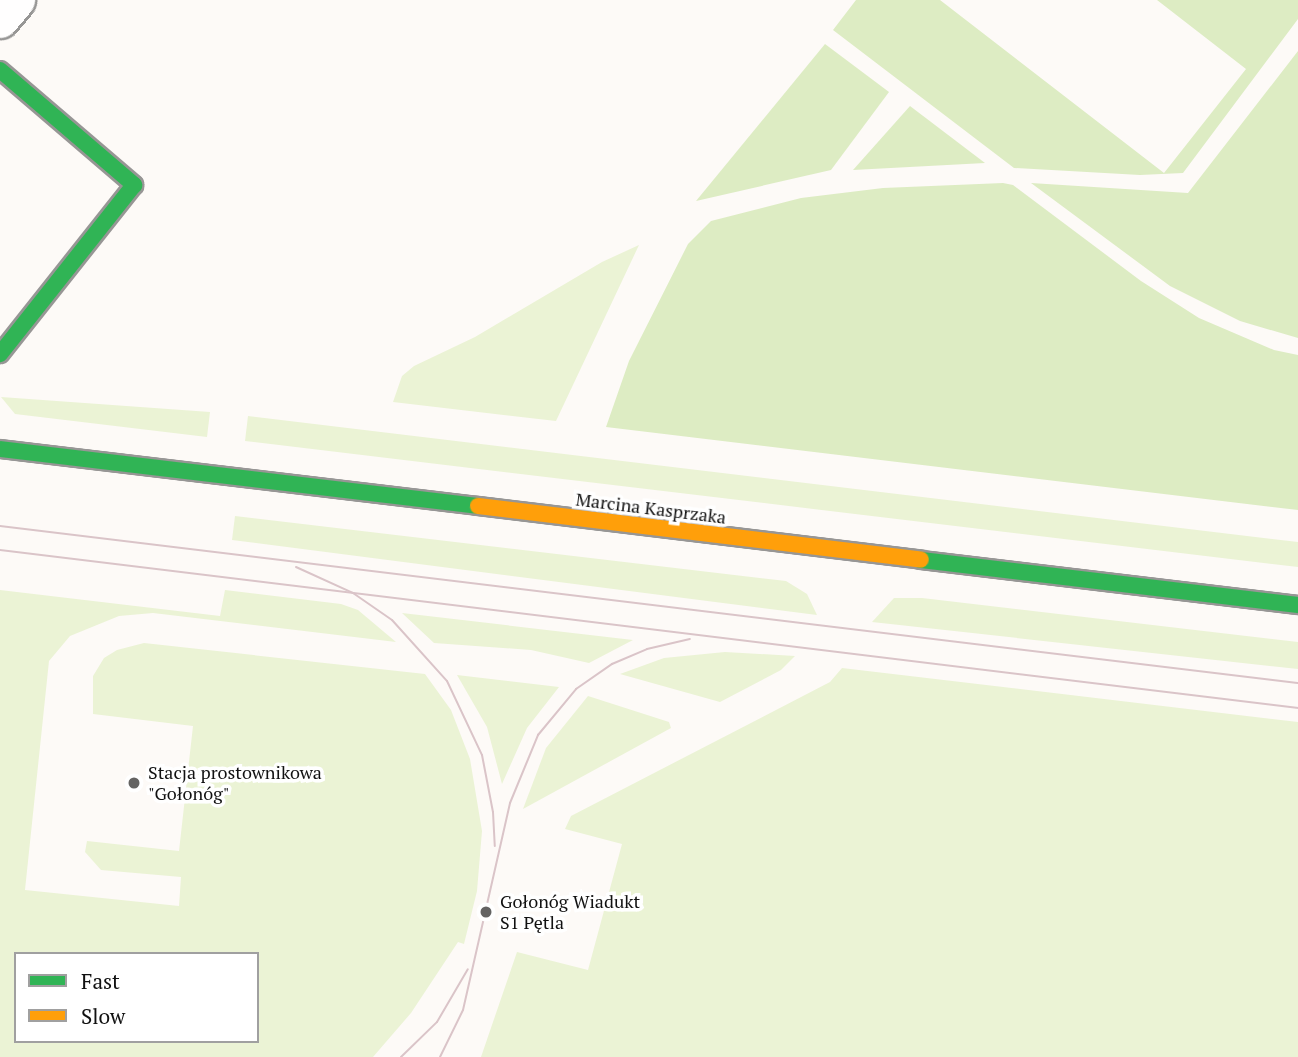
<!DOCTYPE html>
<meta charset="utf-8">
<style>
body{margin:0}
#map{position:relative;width:1298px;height:1057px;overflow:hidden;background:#fdfaf7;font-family:"PT Serif",serif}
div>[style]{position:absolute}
.green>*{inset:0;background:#ebf3d5}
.forest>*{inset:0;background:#ddecc3}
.roads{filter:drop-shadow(2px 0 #979695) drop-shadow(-2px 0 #979695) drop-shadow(0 2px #979695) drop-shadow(0 -2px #979695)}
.street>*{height:38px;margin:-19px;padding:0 19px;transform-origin:19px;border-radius:19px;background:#fffefe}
.fast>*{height:16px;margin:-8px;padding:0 8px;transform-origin:8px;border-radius:8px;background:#30b455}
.slow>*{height:16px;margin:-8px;padding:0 8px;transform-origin:8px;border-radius:8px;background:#ff9f0a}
.tram>*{height:2px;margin:-1px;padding:0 1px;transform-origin:1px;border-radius:1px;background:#dac4c8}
.dots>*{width:19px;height:19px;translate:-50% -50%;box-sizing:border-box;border:4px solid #fff;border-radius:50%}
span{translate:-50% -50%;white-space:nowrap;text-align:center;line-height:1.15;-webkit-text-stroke:7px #fff;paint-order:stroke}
.street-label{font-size:18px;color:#111}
.poi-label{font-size:18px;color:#111}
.left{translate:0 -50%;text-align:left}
.legend{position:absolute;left:14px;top:952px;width:245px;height:91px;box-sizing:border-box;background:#fff;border:2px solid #a0a0a0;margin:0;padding:9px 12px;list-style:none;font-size:21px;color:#111}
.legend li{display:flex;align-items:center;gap:14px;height:35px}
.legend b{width:35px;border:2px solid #a0a0a0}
</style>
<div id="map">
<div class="green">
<i style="clip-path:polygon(639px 245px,556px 421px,393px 402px,402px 376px,414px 366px,475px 337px,602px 262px)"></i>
<i style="clip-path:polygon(1px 397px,210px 412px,207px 437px,15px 414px)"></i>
<i style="clip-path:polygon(248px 416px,1298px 542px,1298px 567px,245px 441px)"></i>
<i style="clip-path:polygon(235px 516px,786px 581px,807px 594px,817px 615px,232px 540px)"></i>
<i style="clip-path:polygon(evenodd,0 590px,220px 616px,225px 590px,341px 604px,358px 610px,396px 642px,153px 613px,119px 616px,70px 636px,49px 661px,25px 890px,179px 906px,181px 877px,101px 870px,85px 852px,87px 841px,179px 851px,193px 726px,93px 714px,93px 676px,104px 658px,117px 650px,144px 643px,425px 674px,451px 710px,470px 759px,482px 831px,477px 891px,464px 944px,458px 942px,411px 1013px,373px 1057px,0 1057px,0 590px,16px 954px,257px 954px,257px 1041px,16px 1041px,16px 954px)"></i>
<i style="clip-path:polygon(894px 598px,922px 598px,1298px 642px,1298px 669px,872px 622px)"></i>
<i style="clip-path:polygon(402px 613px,633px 640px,589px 663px,531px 650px,434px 643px)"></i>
<i style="clip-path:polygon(725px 652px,795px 656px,781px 670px,720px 702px,620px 674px,664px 658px)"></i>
<i style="clip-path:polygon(842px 668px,1298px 722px,1298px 1057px,481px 1057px,517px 952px,588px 970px,622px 844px,565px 829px,571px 816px,830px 682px)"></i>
<i style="clip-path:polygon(457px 675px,559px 687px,527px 728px,502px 784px,487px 727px)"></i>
<i style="clip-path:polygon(588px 696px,669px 722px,671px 728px,523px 809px,546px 748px)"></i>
</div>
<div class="forest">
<i style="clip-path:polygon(856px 0,940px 0,1164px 173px,1246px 69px,1157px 0,1298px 0,1298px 19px,1183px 173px,1140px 175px,1014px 168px,833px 30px)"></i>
<i style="clip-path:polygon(825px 44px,889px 92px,831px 170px,696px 201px)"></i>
<i style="clip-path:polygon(1298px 51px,1298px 338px,1240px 321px,1170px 286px,1031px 183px,1188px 193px)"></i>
<i style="clip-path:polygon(910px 106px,985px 163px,853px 170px)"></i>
<i style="clip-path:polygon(1003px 183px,1013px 185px,1141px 281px,1199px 318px,1274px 350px,1298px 355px,1298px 510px,606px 427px,629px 361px,688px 244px,711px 221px,801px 198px,883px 188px)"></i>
</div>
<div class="roads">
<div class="street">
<i style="left:0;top:19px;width:25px;rotate:-50deg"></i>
</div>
<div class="fast">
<i style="left:0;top:70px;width:177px;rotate:40.6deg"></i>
<i style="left:134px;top:185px;width:216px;rotate:128.4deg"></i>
<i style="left:0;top:449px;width:481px;rotate:6.8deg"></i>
<i style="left:921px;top:560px;width:380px;rotate:6.8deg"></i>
</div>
<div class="slow">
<i style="left:478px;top:506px;width:446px;rotate:6.9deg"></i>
</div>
</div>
<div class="tram">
<i style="left:0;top:526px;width:1307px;rotate:6.9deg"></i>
<i style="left:0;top:550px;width:1308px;rotate:6.94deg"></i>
<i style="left:296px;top:567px;width:63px;rotate:24.5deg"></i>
<i style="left:353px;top:593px;width:47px;rotate:34.7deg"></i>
<i style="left:392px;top:620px;width:82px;rotate:48deg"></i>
<i style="left:447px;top:681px;width:82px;rotate:64.7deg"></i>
<i style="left:482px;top:755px;width:58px;rotate:79.1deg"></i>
<i style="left:493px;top:812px;width:34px;rotate:87deg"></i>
<i style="left:401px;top:1057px;width:50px;rotate:-44.2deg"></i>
<i style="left:437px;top:1022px;width:61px;rotate:-59.7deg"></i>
<i style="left:440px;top:1057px;width:52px;rotate:-63.9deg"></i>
<i style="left:463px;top:1010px;width:212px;rotate:-77.2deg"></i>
<i style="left:510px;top:803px;width:74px;rotate:-67.6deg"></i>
<i style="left:538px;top:735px;width:60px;rotate:-50.4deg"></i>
<i style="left:576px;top:689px;width:44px;rotate:-34.8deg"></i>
<i style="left:612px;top:664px;width:38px;rotate:-23deg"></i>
<i style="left:647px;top:649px;width:44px;rotate:-13.1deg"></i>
</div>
<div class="dots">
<i style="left:134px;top:783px;background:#646362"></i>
<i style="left:486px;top:912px;background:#646362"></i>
</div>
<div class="street-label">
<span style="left:651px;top:508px;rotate:7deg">Marcina Kasprzaka</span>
</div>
<div class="poi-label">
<span class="left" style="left:148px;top:783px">Stacja prostownikowa<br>"Gołonóg"</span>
<span class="left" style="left:500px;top:912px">Gołonóg Wiadukt<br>S1 Pętla</span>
</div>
<ul class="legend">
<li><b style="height:9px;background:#30b455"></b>Fast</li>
<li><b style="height:9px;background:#ff9f0a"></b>Slow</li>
</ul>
</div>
